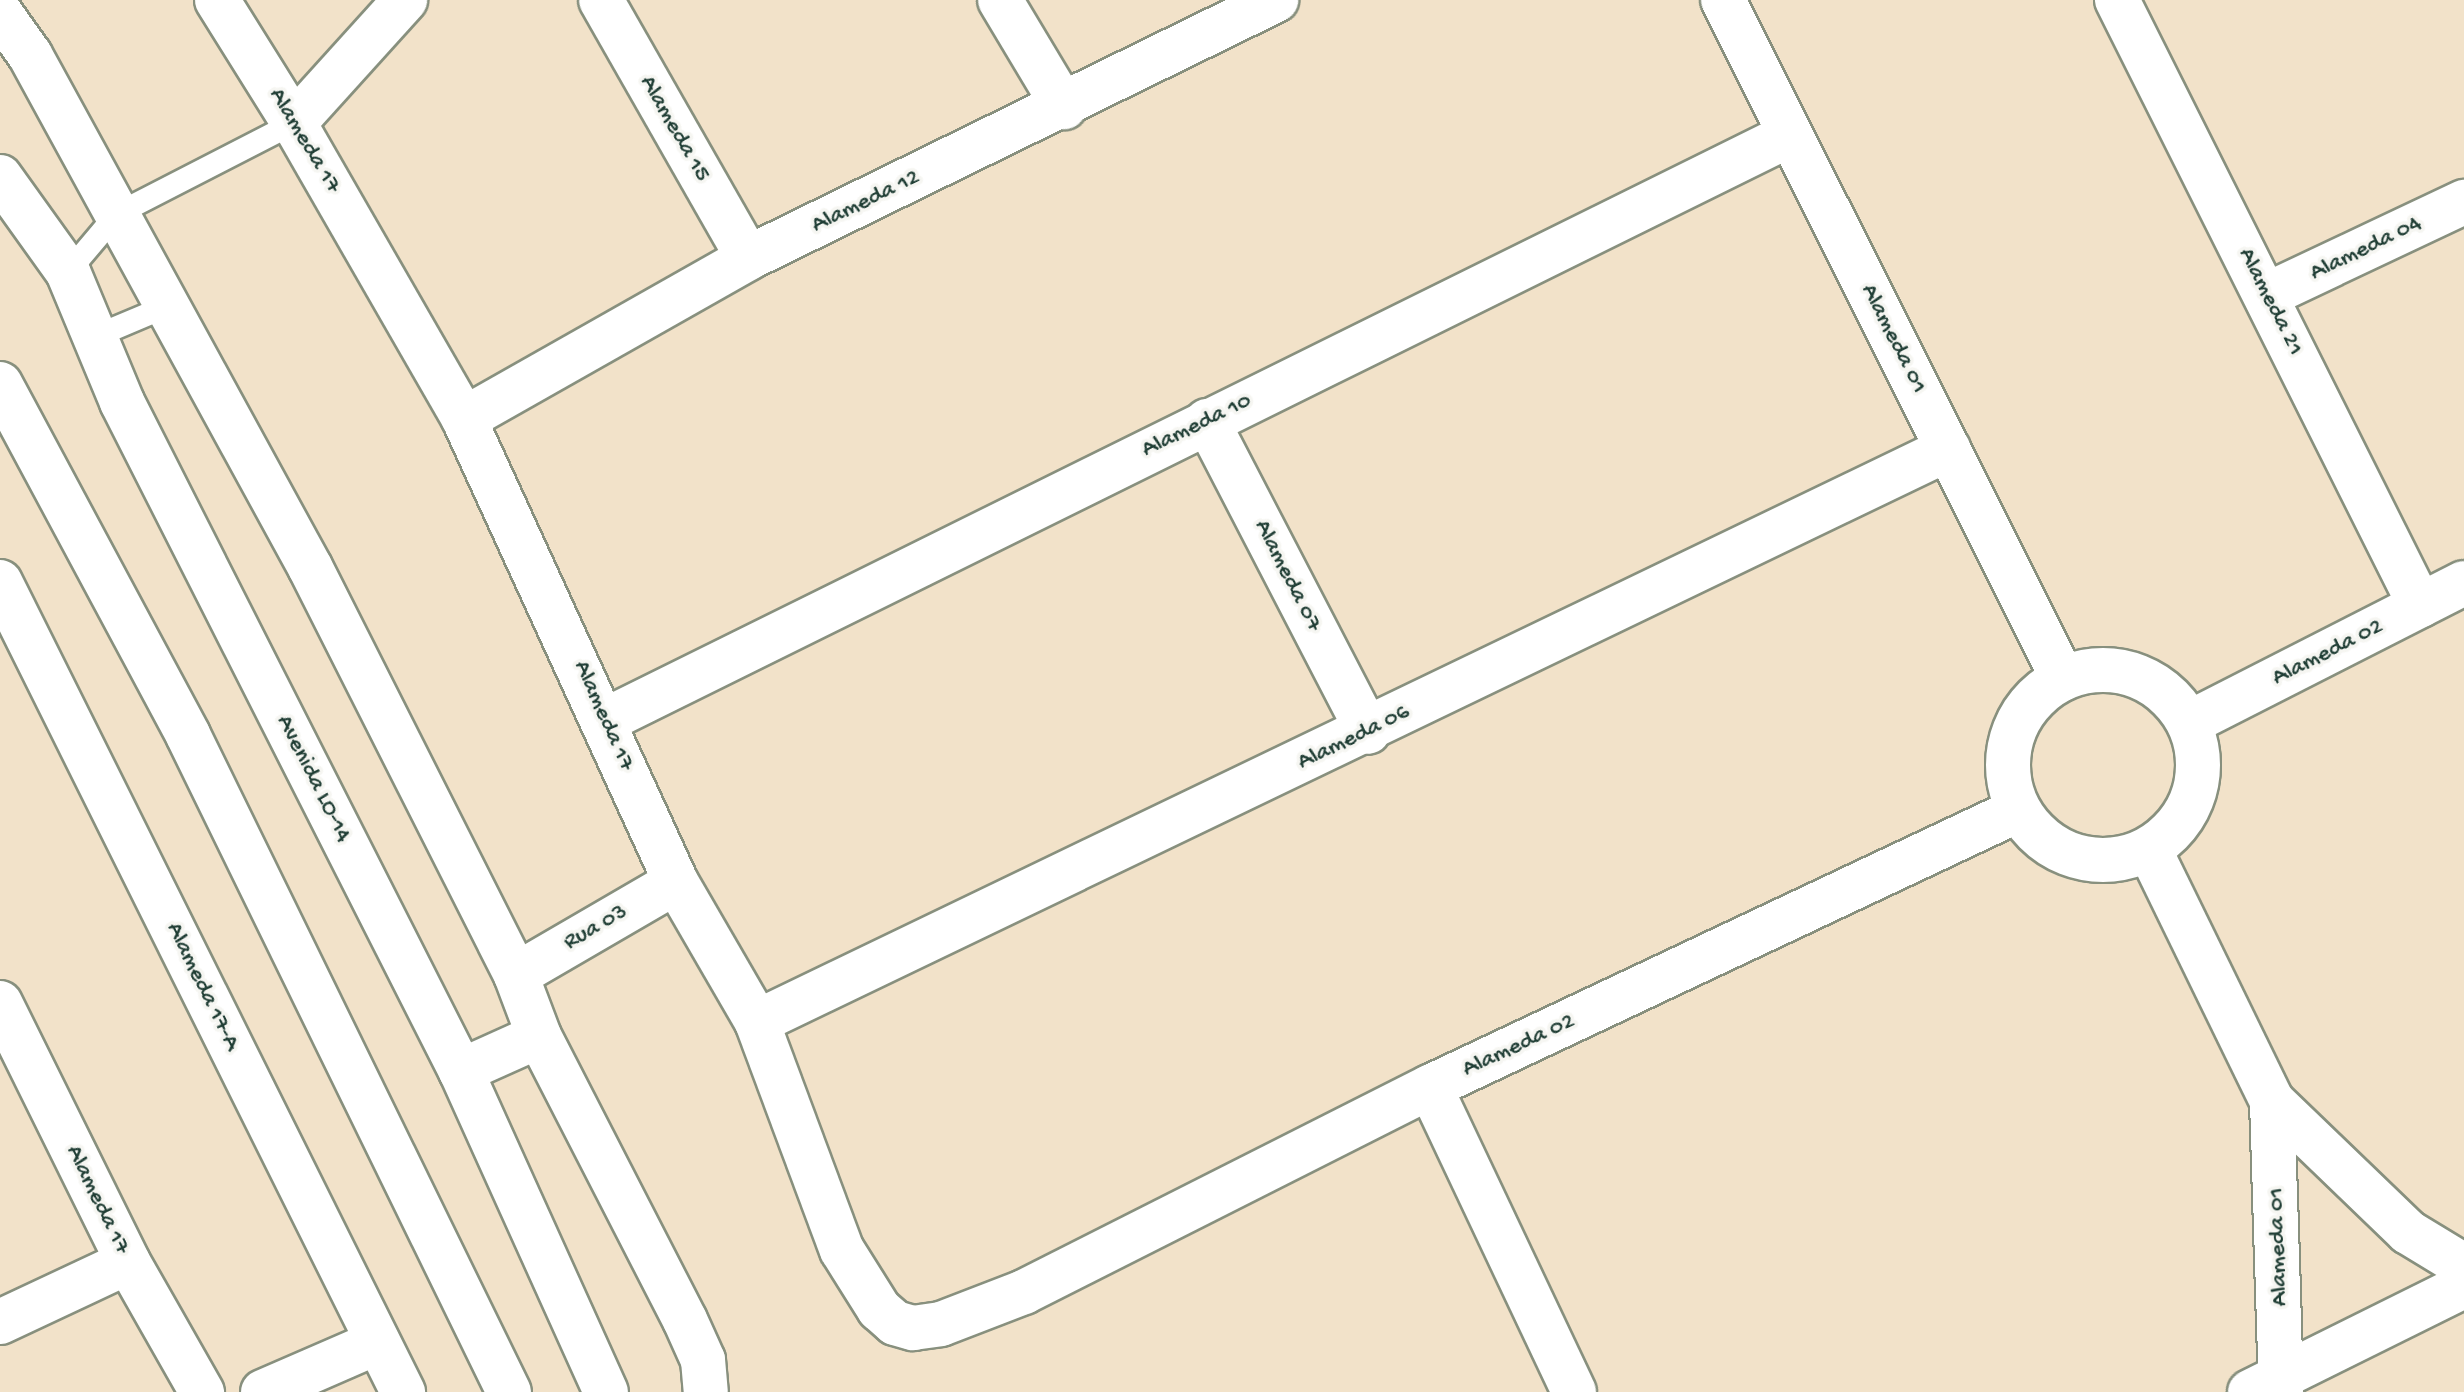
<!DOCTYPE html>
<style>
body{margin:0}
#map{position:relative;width:2464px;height:1392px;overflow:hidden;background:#f2e2c9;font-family:"Gochi Hand",sans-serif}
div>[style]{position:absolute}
.roads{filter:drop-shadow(2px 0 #88907e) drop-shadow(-2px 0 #88907e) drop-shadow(0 2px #88907e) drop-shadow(0 -2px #88907e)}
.service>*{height:22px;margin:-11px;padding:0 11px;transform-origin:11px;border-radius:11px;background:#fff}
.minor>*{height:44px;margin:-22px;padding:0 22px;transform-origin:22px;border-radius:22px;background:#fff}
.minor>.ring{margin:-22px;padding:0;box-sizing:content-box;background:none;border:44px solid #fff;border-radius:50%}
.tertiary>*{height:44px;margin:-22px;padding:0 22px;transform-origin:22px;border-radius:22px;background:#fff}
span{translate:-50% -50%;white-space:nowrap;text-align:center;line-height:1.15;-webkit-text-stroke:7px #f6f6f2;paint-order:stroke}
.street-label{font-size:24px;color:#1f3d34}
</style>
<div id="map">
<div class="roads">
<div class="service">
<i style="left:68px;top:272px;width:76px;rotate:-49.8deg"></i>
<i style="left:117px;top:214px;width:199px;rotate:-27.2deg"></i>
<i style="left:94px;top:337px;width:77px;rotate:-22.9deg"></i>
</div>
<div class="minor">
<i style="left:217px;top:0;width:145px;rotate:58deg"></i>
<i style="left:294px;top:123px;width:341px;rotate:60.1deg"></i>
<i style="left:464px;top:419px;width:509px;rotate:65.4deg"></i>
<i style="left:676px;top:882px;width:162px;rotate:59.9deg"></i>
<i style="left:757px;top:1022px;width:243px;rotate:69.6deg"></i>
<i style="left:842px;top:1250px;width:70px;rotate:57.9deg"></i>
<i style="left:879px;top:1309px;width:21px;rotate:41deg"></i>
<i style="left:895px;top:1323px;width:19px;rotate:16deg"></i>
<i style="left:913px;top:1328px;width:28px;rotate:-8deg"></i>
<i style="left:941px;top:1324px;width:89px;rotate:-21.1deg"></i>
<i style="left:1024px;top:1292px;width:455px;rotate:-26.8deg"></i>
<i style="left:1430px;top:1087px;width:650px;rotate:-25.22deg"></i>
<i style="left:601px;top:0;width:297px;rotate:60.3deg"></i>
<i style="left:1000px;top:0;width:125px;rotate:59.1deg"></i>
<i style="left:1723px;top:0;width:759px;rotate:63.4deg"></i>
<i style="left:2117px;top:0;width:677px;rotate:63.4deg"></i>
<i style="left:0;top:13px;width:52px;rotate:54.5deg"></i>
<i style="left:30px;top:55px;width:584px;rotate:61.33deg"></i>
<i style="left:310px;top:567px;width:457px;rotate:63.2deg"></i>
<i style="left:516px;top:975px;width:65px;rotate:69.3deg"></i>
<i style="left:539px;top:1036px;width:319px;rotate:62.8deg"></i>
<i style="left:685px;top:1320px;width:44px;rotate:65.8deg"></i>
<i style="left:703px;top:1360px;width:32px;rotate:85deg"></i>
<i style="left:294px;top:123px;width:166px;rotate:-47.9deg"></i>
<i style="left:2267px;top:295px;width:218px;rotate:-25.3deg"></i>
<i style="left:464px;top:419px;width:326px;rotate:-29.5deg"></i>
<i style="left:748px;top:258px;width:588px;rotate:-26.04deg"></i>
<i style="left:1207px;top:421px;width:350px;rotate:62.6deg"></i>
<i style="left:0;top:582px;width:905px;rotate:63.55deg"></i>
<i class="ring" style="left:2008px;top:670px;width:146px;height:146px"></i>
<i style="left:606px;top:720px;width:1320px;rotate:-26.31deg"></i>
<i style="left:2191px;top:722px;width:306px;rotate:-27deg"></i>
<i style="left:2149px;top:849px;width:280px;rotate:64deg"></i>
<i style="left:2272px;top:1101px;width:189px;rotate:43.9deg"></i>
<i style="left:2408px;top:1232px;width:66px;rotate:31.3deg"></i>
<i style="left:516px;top:975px;width:185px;rotate:-30.2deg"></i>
<i style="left:0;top:1003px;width:289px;rotate:63.7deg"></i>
<i style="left:128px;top:1262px;width:150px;rotate:60.4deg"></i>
<i style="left:757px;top:1022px;width:1322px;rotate:-25.69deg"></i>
<i style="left:461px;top:1071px;width:85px;rotate:-24.2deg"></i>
<i style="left:1430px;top:1087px;width:337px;rotate:64.7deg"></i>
<i style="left:2272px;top:1101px;width:291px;rotate:88.2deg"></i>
<i style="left:0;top:1322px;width:141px;rotate:-25.1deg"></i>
<i style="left:263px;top:1392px;width:125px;rotate:-23.5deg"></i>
</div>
<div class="tertiary">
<i style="left:0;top:177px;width:117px;rotate:54.4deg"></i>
<i style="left:68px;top:272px;width:141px;rotate:67.4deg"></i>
<i style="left:122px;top:402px;width:750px;rotate:63.13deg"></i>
<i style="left:461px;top:1071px;width:352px;rotate:65.7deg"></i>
<i style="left:0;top:384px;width:398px;rotate:61.8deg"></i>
<i style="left:188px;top:735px;width:731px;rotate:63.96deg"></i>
<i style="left:2250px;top:1392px;width:239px;rotate:-26.4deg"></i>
</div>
</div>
<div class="street-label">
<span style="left:674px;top:129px;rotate:60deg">Alameda 15</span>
<span style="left:304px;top:141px;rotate:59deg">Alameda 17</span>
<span style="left:866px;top:202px;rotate:-26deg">Alameda 12</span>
<span style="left:2366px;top:249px;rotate:-26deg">Alameda 04</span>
<span style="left:2270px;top:302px;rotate:63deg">Alameda 21</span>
<span style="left:1893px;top:339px;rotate:63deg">Alameda 01</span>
<span style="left:1197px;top:426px;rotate:-26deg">Alameda 10</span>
<span style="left:1287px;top:576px;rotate:63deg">Alameda 07</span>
<span style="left:2328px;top:653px;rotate:-27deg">Alameda 02</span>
<span style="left:603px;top:716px;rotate:66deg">Alameda 17</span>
<span style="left:1354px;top:738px;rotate:-26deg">Alameda 06</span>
<span style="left:313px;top:779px;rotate:63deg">Avenida LO-14</span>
<span style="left:596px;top:928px;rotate:-30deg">Rua 03</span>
<span style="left:202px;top:987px;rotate:64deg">Alameda 17-A</span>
<span style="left:1519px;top:1046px;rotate:-25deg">Alameda 02</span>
<span style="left:97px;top:1200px;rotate:64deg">Alameda 17</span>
<span style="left:2279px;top:1247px;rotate:-92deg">Alameda 01</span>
</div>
</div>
